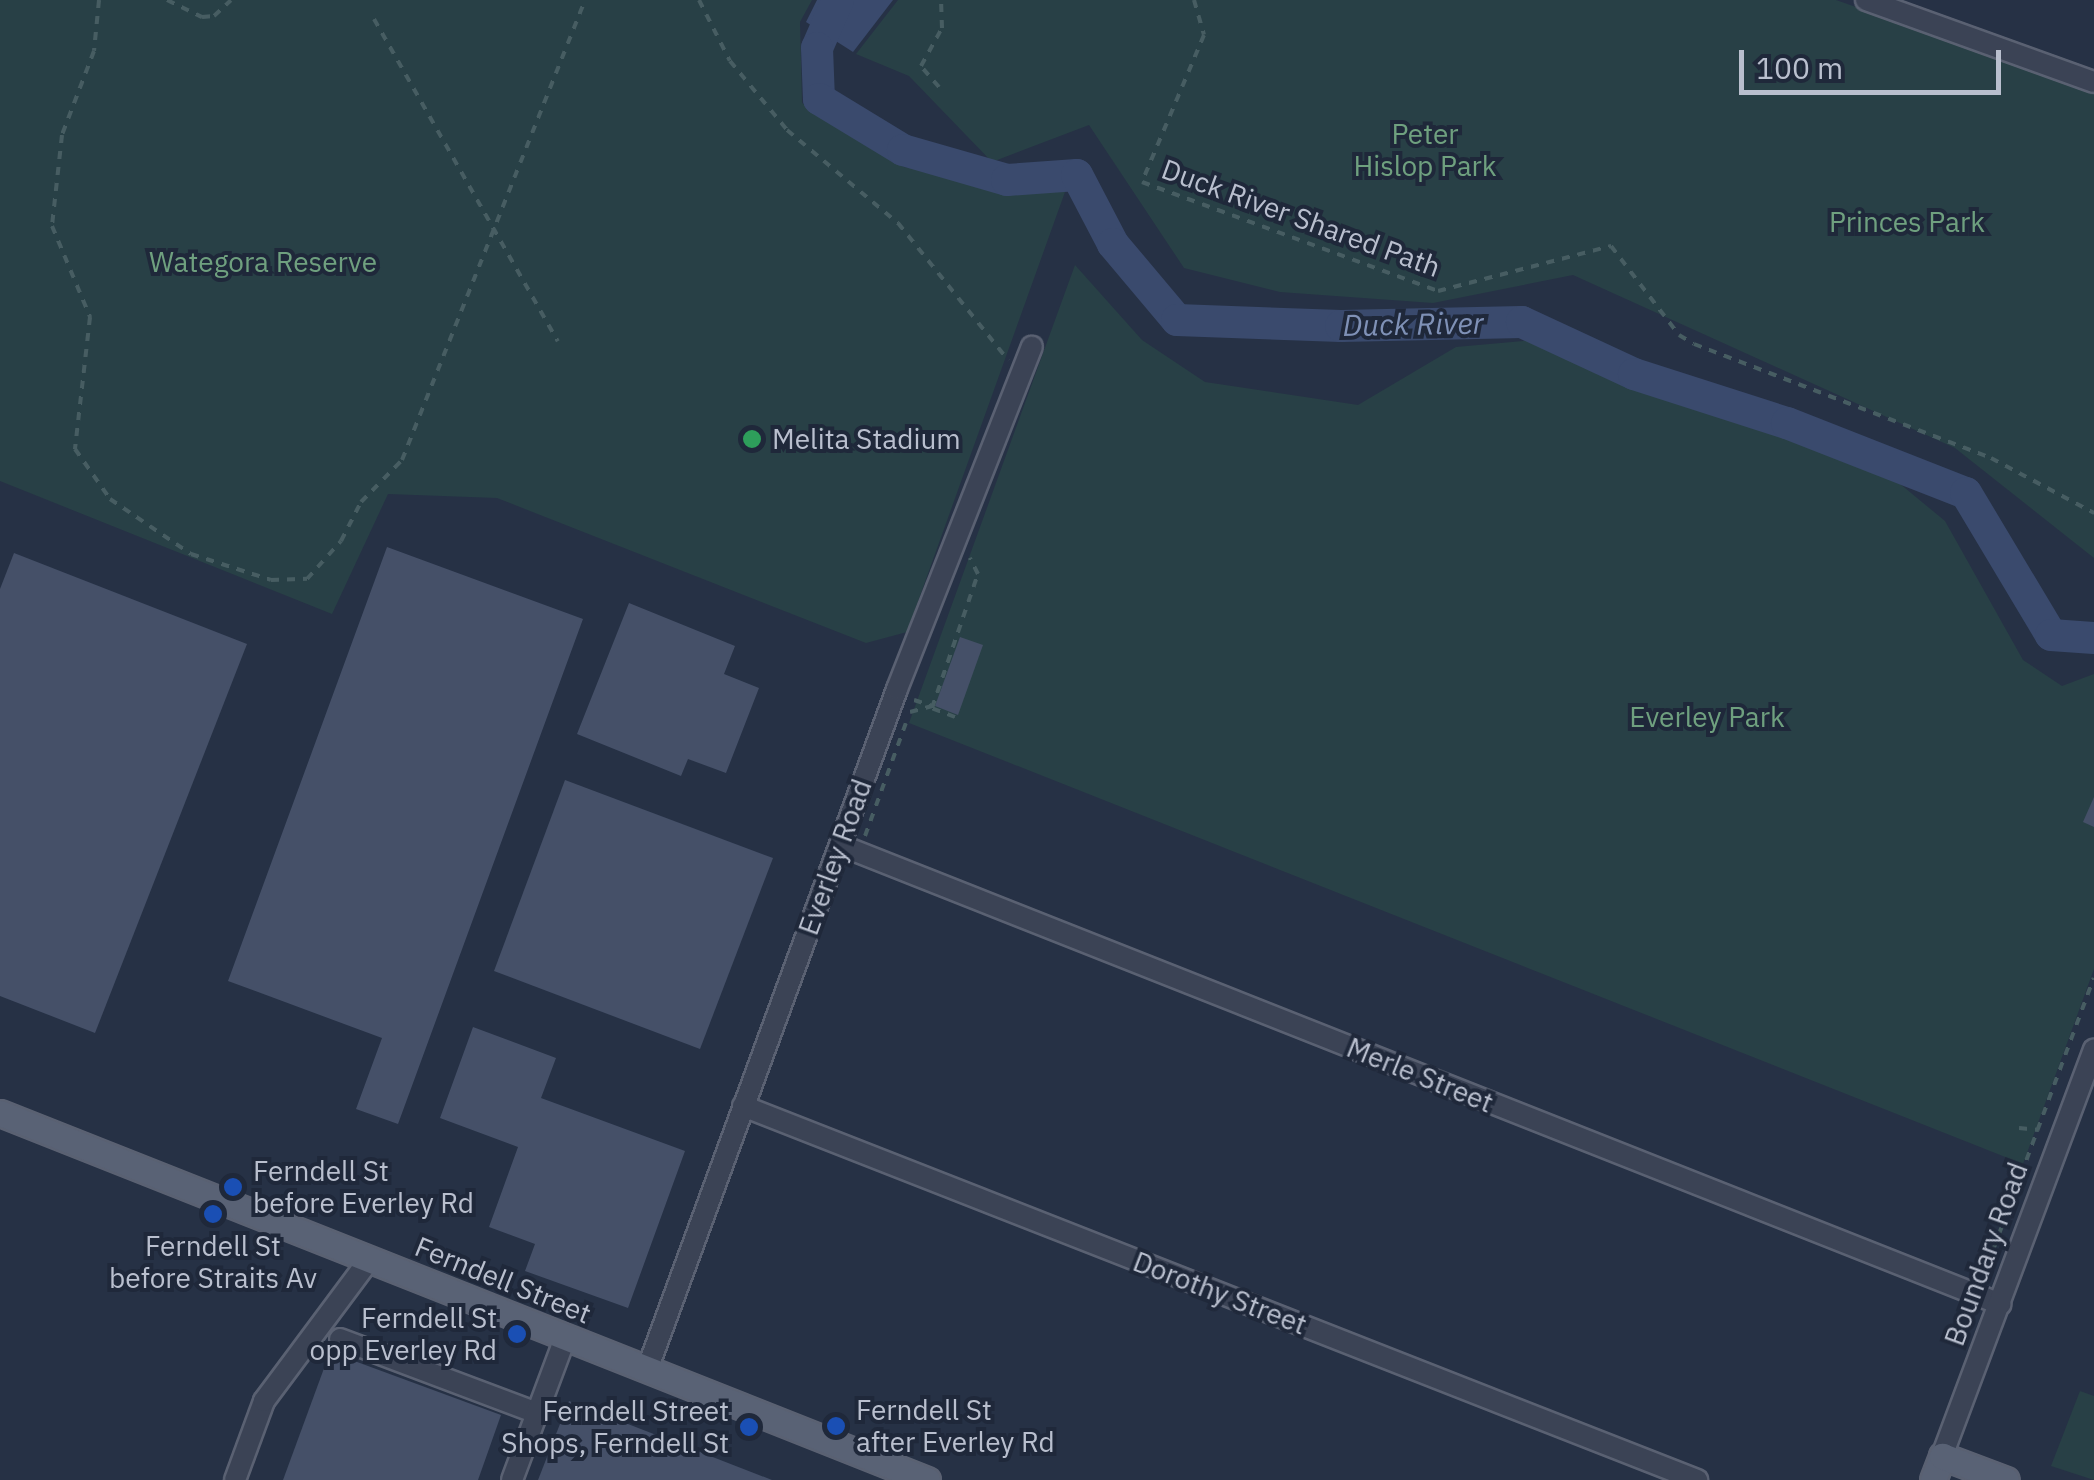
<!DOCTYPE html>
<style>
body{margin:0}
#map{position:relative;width:2094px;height:1480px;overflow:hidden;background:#263145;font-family:"IBM Plex Sans",sans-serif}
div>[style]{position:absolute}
.green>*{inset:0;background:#284046}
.water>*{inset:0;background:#3a4a6d}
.river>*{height:32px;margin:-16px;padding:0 16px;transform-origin:16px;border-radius:16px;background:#3a4a6d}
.building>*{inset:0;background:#455068}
.path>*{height:4px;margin-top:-2px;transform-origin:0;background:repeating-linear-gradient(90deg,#475d62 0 8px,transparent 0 16px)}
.roads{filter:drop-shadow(2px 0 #5a6172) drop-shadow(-2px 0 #5a6172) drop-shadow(0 2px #5a6172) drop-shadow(0 -2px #5a6172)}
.minor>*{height:20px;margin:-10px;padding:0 10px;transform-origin:10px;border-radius:10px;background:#3b4355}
.major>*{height:25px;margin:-12.5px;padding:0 12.5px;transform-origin:12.5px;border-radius:12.5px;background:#596275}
.dots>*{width:28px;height:28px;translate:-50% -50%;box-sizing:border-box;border:5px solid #1f283a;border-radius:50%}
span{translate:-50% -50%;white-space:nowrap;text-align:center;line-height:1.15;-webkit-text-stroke:8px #1f283a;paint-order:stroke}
.park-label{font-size:28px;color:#6fa07f}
.street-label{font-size:28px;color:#b9bfce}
.poi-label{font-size:28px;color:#b9bfce}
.left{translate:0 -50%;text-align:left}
.right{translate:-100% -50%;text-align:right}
.water-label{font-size:30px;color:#7f91b6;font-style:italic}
.scale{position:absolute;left:1739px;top:50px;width:262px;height:45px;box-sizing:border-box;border:5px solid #b9bfce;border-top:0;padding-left:12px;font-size:30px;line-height:35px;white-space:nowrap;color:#b9bfce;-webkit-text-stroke:8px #1f283a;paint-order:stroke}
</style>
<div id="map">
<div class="green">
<i style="clip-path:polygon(0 0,812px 0,800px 22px,802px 103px,904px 167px,1065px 192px,907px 632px,866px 643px,497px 498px,388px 494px,332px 614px,0 481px)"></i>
<i style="clip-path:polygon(898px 0,1836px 0,2094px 91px,2094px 558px,1955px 448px,1573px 275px,1433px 303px,1280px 292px,1184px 268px,1089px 125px,992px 162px,909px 76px,856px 54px)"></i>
<i style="clip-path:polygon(1075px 265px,1142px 340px,1205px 382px,1358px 405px,1456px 347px,1579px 336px,1662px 390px,1769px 412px,1769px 424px,1842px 436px,1945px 521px,2023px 660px,2062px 686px,2094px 674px,2094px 969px,2023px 1164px,909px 723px)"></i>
<i style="clip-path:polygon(2080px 1391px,2094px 1396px,2094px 1480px,2051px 1466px)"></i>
</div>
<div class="water">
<i style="clip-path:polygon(817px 0,893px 0,853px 52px,806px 22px)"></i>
</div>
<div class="river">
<i style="left:838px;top:0;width:52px;rotate:113.6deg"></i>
<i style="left:817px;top:48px;width:51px;rotate:87.8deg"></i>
<i style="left:819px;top:99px;width:98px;rotate:31.3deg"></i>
<i style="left:903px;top:150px;width:108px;rotate:16.1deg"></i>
<i style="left:1007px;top:180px;width:70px;rotate:-4.1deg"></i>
<i style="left:1077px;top:175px;width:78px;rotate:62.4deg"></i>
<i style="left:1113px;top:244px;width:99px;rotate:49.9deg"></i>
<i style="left:1177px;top:320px;width:164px;rotate:2.1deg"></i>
<i style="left:1341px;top:326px;width:181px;rotate:-1.3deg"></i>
<i style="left:1522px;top:322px;width:123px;rotate:24.9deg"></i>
<i style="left:1634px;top:374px;width:161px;rotate:17.8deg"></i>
<i style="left:1787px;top:423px;width:192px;rotate:21.4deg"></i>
<i style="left:1966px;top:493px;width:165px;rotate:59.1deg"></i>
<i style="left:2051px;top:635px;width:43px;rotate:4deg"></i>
</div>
<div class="building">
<i style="clip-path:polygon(387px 547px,583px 619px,398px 1124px,356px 1109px,382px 1038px,228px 981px)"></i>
<i style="clip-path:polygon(14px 553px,247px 644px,95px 1033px,0 996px,0 589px)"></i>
<i style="clip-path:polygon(629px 603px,735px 646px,724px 674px,759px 688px,726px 773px,688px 759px,681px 776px,577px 734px)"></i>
<i style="clip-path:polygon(960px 637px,983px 645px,958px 715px,935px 706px)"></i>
<i style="clip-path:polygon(565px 780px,773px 858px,700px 1049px,494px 971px)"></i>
<i style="clip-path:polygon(2094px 797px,2094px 827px,2083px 822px)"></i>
<i style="clip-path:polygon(473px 1027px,556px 1058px,541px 1098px,685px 1151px,628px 1308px,525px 1271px,535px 1244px,489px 1227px,518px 1147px,440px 1118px)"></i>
<i style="clip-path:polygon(330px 1352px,501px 1415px,478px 1480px,283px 1480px)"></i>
<i style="clip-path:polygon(569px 1401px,772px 1480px,538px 1480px)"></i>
</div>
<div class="path">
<i style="left:99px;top:0;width:51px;rotate:95.6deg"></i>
<i style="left:94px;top:51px;width:90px;rotate:110.9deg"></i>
<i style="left:62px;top:135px;width:92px;rotate:96.3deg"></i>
<i style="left:52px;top:226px;width:99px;rotate:67.3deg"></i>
<i style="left:90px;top:317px;width:133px;rotate:96.5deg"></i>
<i style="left:75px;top:449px;width:61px;rotate:55deg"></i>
<i style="left:110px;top:499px;width:98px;rotate:34.2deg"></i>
<i style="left:191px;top:554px;width:84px;rotate:18deg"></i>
<i style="left:271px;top:580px;width:36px;rotate:-2deg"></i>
<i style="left:307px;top:579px;width:51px;rotate:-48.2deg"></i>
<i style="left:341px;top:541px;width:44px;rotate:-62.9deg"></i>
<i style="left:361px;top:502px;width:59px;rotate:-45.7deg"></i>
<i style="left:402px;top:460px;width:495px;rotate:-68.3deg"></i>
<i style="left:167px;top:0;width:39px;rotate:26deg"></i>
<i style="left:202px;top:17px;width:12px;rotate:-5deg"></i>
<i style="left:214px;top:16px;width:23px;rotate:-43deg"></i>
<i style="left:699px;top:0;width:68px;rotate:63.1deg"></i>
<i style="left:730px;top:61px;width:89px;rotate:50.4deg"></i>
<i style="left:787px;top:130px;width:145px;rotate:40deg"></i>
<i style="left:898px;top:223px;width:176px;rotate:51.2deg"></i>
<i style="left:1194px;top:0;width:36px;rotate:74deg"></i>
<i style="left:1204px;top:35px;width:160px;rotate:112.9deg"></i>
<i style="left:1142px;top:182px;width:315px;rotate:20.2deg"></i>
<i style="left:1438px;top:291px;width:179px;rotate:-14.6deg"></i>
<i style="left:1611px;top:246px;width:112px;rotate:52.6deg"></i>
<i style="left:1679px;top:335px;width:17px;rotate:31deg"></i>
<i style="left:1694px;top:344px;width:318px;rotate:21deg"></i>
<i style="left:1991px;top:458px;width:117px;rotate:28.1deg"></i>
<i style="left:374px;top:19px;width:371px;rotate:60.3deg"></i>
<i style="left:939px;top:87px;width:28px;rotate:-131deg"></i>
<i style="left:921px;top:66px;width:43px;rotate:-61.1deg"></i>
<i style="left:942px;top:28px;width:28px;rotate:-92deg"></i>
<i style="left:914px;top:700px;width:20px;rotate:18deg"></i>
<i style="left:910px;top:712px;width:24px;rotate:-15deg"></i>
<i style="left:955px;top:717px;width:25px;rotate:-159deg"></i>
<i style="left:932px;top:708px;width:142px;rotate:-71.1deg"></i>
<i style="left:978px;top:574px;width:18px;rotate:-117deg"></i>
<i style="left:865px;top:836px;width:120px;rotate:-70.1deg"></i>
<i style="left:2019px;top:1128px;width:20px;rotate:6deg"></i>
<i style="left:1982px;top:1280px;width:322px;rotate:-69.7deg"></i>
</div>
<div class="roads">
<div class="minor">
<i style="left:1866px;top:0;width:242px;rotate:19.8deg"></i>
<i style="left:840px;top:845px;width:1248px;rotate:21.59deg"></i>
<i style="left:743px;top:1106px;width:1025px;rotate:21.41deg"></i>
<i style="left:340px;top:1339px;width:210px;rotate:20.6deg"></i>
<i style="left:647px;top:1370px;width:725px;rotate:-69.84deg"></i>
<i style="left:897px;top:689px;width:368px;rotate:-68.5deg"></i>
<i style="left:1942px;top:1456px;width:434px;rotate:-69.5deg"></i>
<i style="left:235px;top:1480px;width:84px;rotate:-69.8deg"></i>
<i style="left:264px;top:1401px;width:177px;rotate:-53.3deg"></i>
<i style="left:512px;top:1480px;width:152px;rotate:-69.5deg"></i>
</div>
<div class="major">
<i style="left:0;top:1113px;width:997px;rotate:21.6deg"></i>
<i style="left:1933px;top:1480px;width:26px;rotate:-69deg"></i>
<i style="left:1942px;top:1456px;width:68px;rotate:20.6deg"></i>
</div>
</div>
<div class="dots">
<i style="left:752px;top:439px;background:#2e9e5b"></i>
<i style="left:233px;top:1187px;background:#1a4fb4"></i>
<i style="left:213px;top:1214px;background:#1a4fb4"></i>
<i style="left:517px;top:1334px;background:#1a4fb4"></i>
<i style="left:836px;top:1426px;background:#1a4fb4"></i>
<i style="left:749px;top:1427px;background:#1a4fb4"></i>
</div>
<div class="park-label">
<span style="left:1425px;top:150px">Peter<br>Hislop Park</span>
<span style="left:1907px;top:222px">Princes Park</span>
<span style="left:263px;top:262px">Wategora Reserve</span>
<span style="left:1707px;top:717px">Everley Park</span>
</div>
<div class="street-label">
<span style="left:1301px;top:218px;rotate:20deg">Duck River Shared Path</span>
<span style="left:835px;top:857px;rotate:-70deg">Everley Road</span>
<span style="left:1420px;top:1075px;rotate:22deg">Merle Street</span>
<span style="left:1986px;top:1254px;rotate:-70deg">Boundary Road</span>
<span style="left:503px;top:1280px;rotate:22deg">Ferndell Street</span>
<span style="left:1220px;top:1293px;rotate:21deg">Dorothy Street</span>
</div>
<div class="poi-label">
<span class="left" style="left:772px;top:439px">Melita Stadium</span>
<span class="left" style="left:253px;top:1187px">Ferndell St<br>before Everley Rd</span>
<span style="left:213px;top:1262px">Ferndell St<br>before Straits Av</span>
<span class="right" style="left:497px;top:1334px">Ferndell St<br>opp Everley Rd</span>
<span class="left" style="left:856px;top:1426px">Ferndell St<br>after Everley Rd</span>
<span class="right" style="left:729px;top:1427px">Ferndell Street<br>Shops, Ferndell St</span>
</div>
<div class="water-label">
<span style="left:1413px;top:324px;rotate:-1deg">Duck River</span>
</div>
<div class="scale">100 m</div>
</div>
